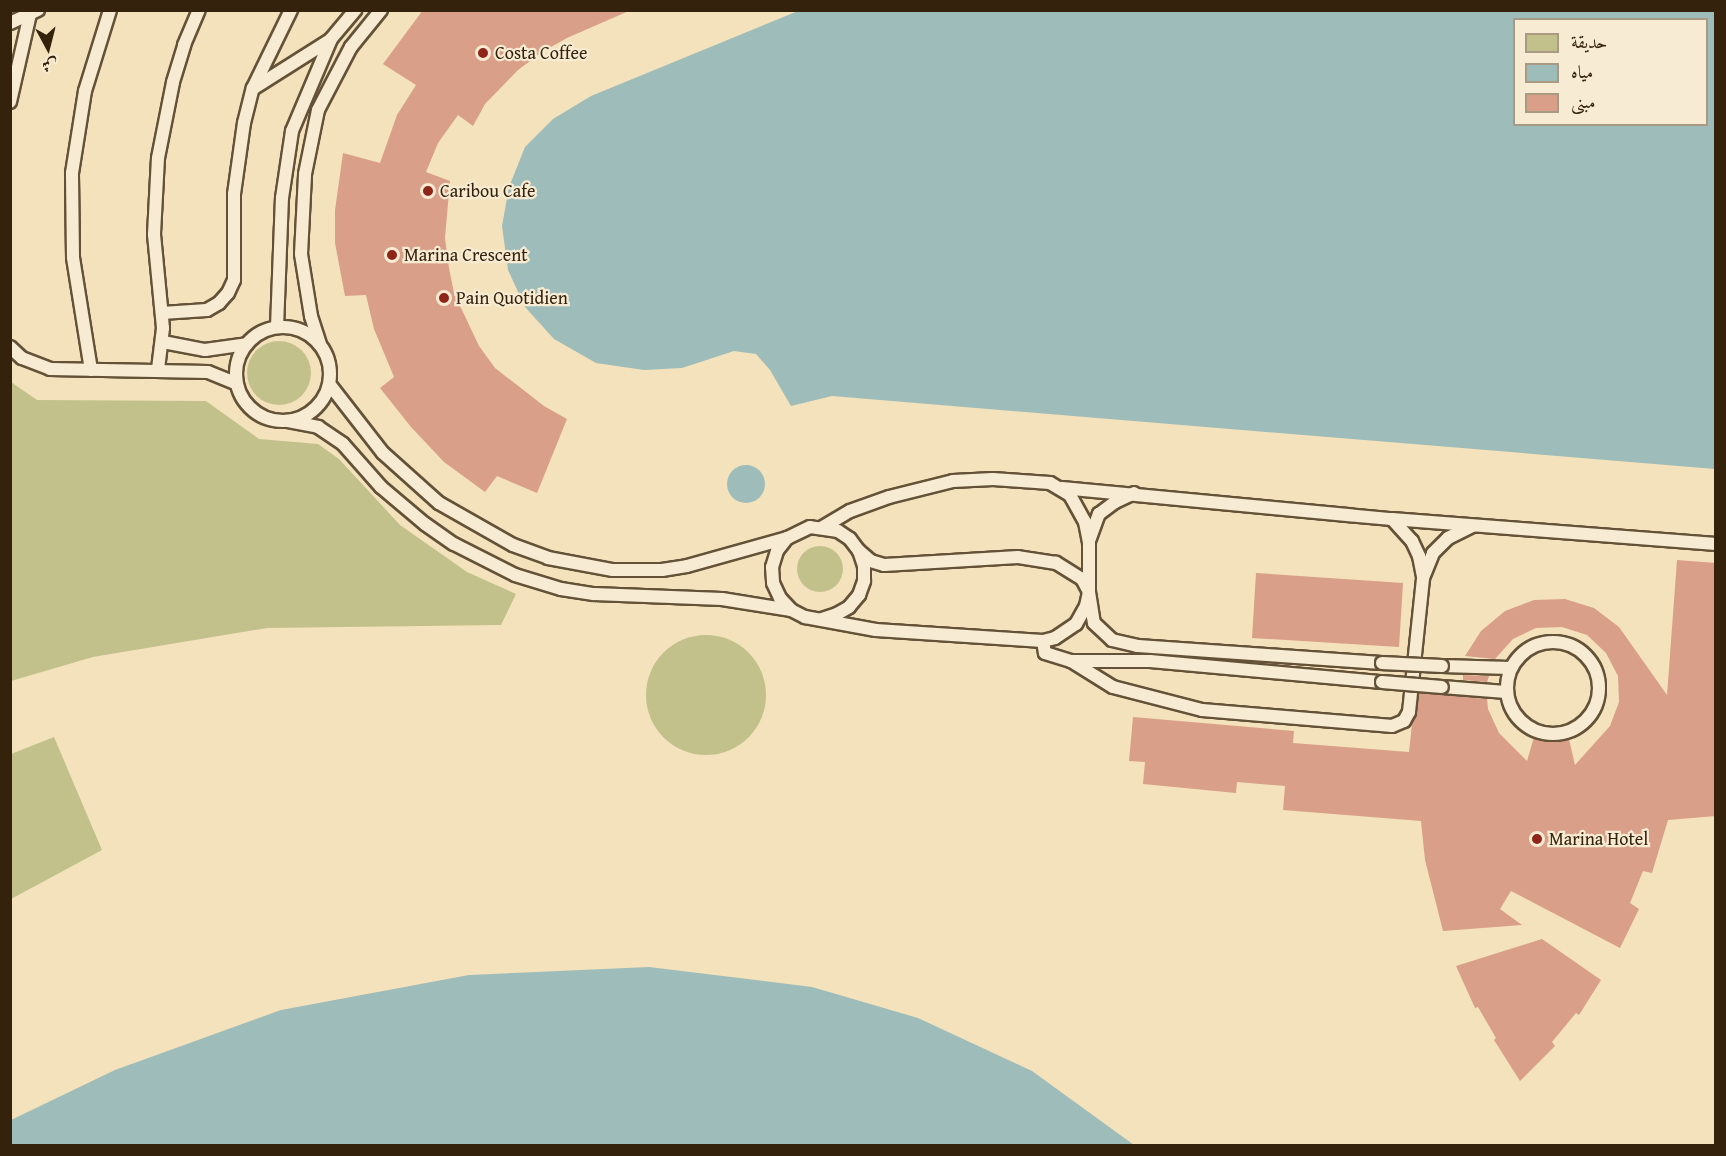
<!DOCTYPE html>
<meta charset="utf-8">
<style>
body{margin:0}
#map{position:relative;width:1726px;height:1156px;overflow:hidden;background:#f3e2bb;font-family:"Gentium Book Plus",Amiri,serif}
div>[style]{position:absolute}
.green>*{inset:0;background:#c2c18c}
.round{border-radius:50%}
.water>*{inset:0;background:#9ebcb9}
.building>*{inset:0;background:#d99f88}
.roads{filter:drop-shadow(2px 0 #645238) drop-shadow(-2px 0 #645238) drop-shadow(0 2px #645238) drop-shadow(0 -2px #645238)}
.service>*{height:12px;margin:-6px;padding:0 6px;transform-origin:6px;border-radius:6px;background:#f7ecd3}
.service>.ring{margin:-6px;padding:0;box-sizing:content-box;background:none;border:12px solid #f7ecd3;border-radius:50%}
.bridges{filter:drop-shadow(2px 0 #645238) drop-shadow(-2px 0 #645238) drop-shadow(0 2px #645238) drop-shadow(0 -2px #645238)}
.service-bridge>*{height:12px;margin:-6px;padding:0 6px;transform-origin:6px;border-radius:6px;background:#f7ecd3}
.dots>*{width:16px;height:16px;translate:-50% -50%;box-sizing:border-box;border:3px solid #f7ecd3;border-radius:50%}
span{translate:-50% -50%;white-space:nowrap;text-align:center;line-height:1.15;-webkit-text-stroke:4.5px #f7ecd3;paint-order:stroke}
.poi-label{font-size:18px;color:#35220c}
.left{translate:0 -50%;text-align:left}
.frame{position:absolute;inset:0;border:12px solid #35220c;pointer-events:none}
.legend{position:absolute;left:1513px;top:18px;width:195px;height:108px;box-sizing:border-box;background:#f7ecd3;border:2px solid #a99b83;margin:0;padding:8px 10px;list-style:none;font-size:18px;color:#35220c}
.legend li{display:flex;align-items:center;gap:12px;height:30px}
.legend b{width:30px;border:2px solid #a99b83}
.north{position:absolute;left:18px;top:18px;width:60px;height:60px;-webkit-text-stroke:4px #f7ecd3;paint-order:stroke;rotate:173deg;font-size:16px;font-weight:700;line-height:24px;text-align:center;color:#35220c}
.north::after{content:'';display:block;margin:auto;width:21px;height:27px;background:#35220c;clip-path:polygon(50% 0,100% 100%,50% 72%,0 100%)}
</style>
<div id="map">
<div class="green">
<i class="round" style="left:247px;top:341px;width:64px;height:64px"></i>
<i style="clip-path:polygon(11px 382px,37px 400px,206px 401px,259px 439px,318px 444px,339px 459px,400px 525px,467px 572px,516px 594px,501px 625px,267px 628px,93px 657px,11px 681px)"></i>
<i class="round" style="left:797px;top:546px;width:46px;height:46px"></i>
<i class="round" style="left:646px;top:635px;width:120px;height:120px"></i>
<i style="clip-path:polygon(54px 737px,102px 850px,11px 899px,11px 754px)"></i>
</div>
<div class="water">
<i style="clip-path:polygon(evenodd,798px 11px,1715px 11px,1715px 469px,832px 396px,791px 406px,770px 370px,756px 354px,734px 351px,682px 368px,644px 370px,596px 363px,554px 339px,525px 307px,508px 270px,502px 226px,509px 187px,525px 147px,553px 119px,591px 96px,798px 11px,1514px 20px,1706px 20px,1706px 124px,1514px 124px,1514px 20px)"></i>
<i class="round" style="left:727px;top:465px;width:38px;height:38px"></i>
<i style="clip-path:polygon(649px 967px,812px 987px,918px 1018px,1032px 1071px,1134px 1145px,11px 1145px,11px 1120px,115px 1070px,281px 1010px,469px 975px)"></i>
</div>
<div class="building">
<i style="clip-path:polygon(423px 10px,631px 10px,567px 38px,542px 52px,518px 70px,485px 104px,473px 126px,458px 115px,438px 143px,426px 172px,450px 181px,445px 238px,449px 268px,454px 293px,479px 346px,495px 368px,544px 406px,567px 419px,537px 493px,497px 476px,485px 492px,444px 462px,411px 427px,380px 388px,394px 377px,374px 329px,366px 295px,345px 296px,335px 243px,335px 210px,343px 153px,380px 163px,397px 115px,416px 85px,383px 64px)"></i>
<i style="clip-path:polygon(1677px 560px,1716px 563px,1716px 816px,1668px 820px,1652px 873px,1643px 871px,1630px 903px,1639px 909px,1620px 948px,1511px 891px,1500px 909px,1522px 925px,1443px 931px,1425px 860px,1421px 821px,1283px 810px,1285px 786px,1237px 782px,1236px 793px,1143px 784px,1145px 762px,1129px 761px,1133px 717px,1294px 731px,1293px 743px,1409px 752px,1412px 724px,1417px 713px,1419px 693px,1487px 699px,1488px 709px,1499px 733px,1527px 761px,1534px 737px,1569px 739px,1575px 765px,1610px 726px,1619px 702px,1618px 676px,1606px 653px,1587px 635px,1562px 627px,1536px 628px,1513px 639px,1495px 659px,1465px 656px,1481px 631px,1505px 611px,1534px 600px,1565px 599px,1594px 608px,1619px 627px,1667px 695px)"></i>
<i style="clip-path:polygon(1256px 573px,1403px 583px,1399px 647px,1252px 638px)"></i>
<i style="clip-path:polygon(1463px 675px,1489px 676px,1487px 682px,1463px 680px)"></i>
<i style="clip-path:polygon(1542px 939px,1601px 980px,1579px 1015px,1576px 1013px,1552px 1042px,1555px 1046px,1520px 1081px,1494px 1040px,1496px 1038px,1478px 1007px,1475px 1008px,1456px 966px)"></i>
</div>
<div class="roads">
<div class="service">
<i style="left:10px;top:23px;width:31px;rotate:-25deg"></i>
<i style="left:254px;top:88px;width:90px;rotate:-32.3deg"></i>
<i style="left:10px;top:102px;width:90px;rotate:-77.2deg"></i>
<i style="left:162px;top:313px;width:45px;rotate:-3.8deg"></i>
<i style="left:207px;top:310px;width:14px;rotate:-30deg"></i>
<i style="left:219px;top:303px;width:13px;rotate:-48deg"></i>
<i style="left:228px;top:293px;width:14px;rotate:-65deg"></i>
<i style="left:234px;top:280px;width:86px;rotate:-90deg"></i>
<i style="left:234px;top:194px;width:72px;rotate:-82deg"></i>
<i style="left:244px;top:123px;width:36px;rotate:-76deg"></i>
<i style="left:253px;top:88px;width:87px;rotate:-64deg"></i>
<i class="ring" style="left:236px;top:327px;width:82px;height:82px"></i>
<i style="left:277px;top:327px;width:129px;rotate:-87.8deg"></i>
<i style="left:282px;top:198px;width:68px;rotate:-81.5deg"></i>
<i style="left:292px;top:131px;width:100px;rotate:-67deg"></i>
<i style="left:331px;top:39px;width:38px;rotate:-50deg"></i>
<i style="left:163px;top:342px;width:43px;rotate:10.8deg"></i>
<i style="left:205px;top:350px;width:42px;rotate:-8.1deg"></i>
<i style="left:320px;top:344px;width:29px;rotate:-108deg"></i>
<i style="left:311px;top:316px;width:63px;rotate:-99.2deg"></i>
<i style="left:301px;top:254px;width:80px;rotate:-87.1deg"></i>
<i style="left:305px;top:174px;width:65px;rotate:-78.5deg"></i>
<i style="left:318px;top:110px;width:71px;rotate:-62.4deg"></i>
<i style="left:351px;top:47px;width:48px;rotate:-51deg"></i>
<i style="left:10px;top:347px;width:16px;rotate:43deg"></i>
<i style="left:22px;top:358px;width:30px;rotate:21deg"></i>
<i style="left:50px;top:369px;width:158px;rotate:1.1deg"></i>
<i style="left:208px;top:372px;width:31px;rotate:22deg"></i>
<i style="left:158px;top:369px;width:41px;rotate:-83deg"></i>
<i style="left:163px;top:328px;width:94px;rotate:-95.5deg"></i>
<i style="left:154px;top:234px;width:76px;rotate:-87deg"></i>
<i style="left:158px;top:158px;width:77px;rotate:-78.8deg"></i>
<i style="left:173px;top:82px;width:39px;rotate:-73deg"></i>
<i style="left:184px;top:45px;width:38px;rotate:-67deg"></i>
<i style="left:91px;top:370px;width:114px;rotate:-99.1deg"></i>
<i style="left:73px;top:257px;width:84px;rotate:-90.7deg"></i>
<i style="left:72px;top:173px;width:83px;rotate:-81deg"></i>
<i style="left:85px;top:91px;width:85px;rotate:-72.8deg"></i>
<i style="left:330px;top:385px;width:86px;rotate:52.1deg"></i>
<i style="left:383px;top:453px;width:75px;rotate:41.8deg"></i>
<i style="left:439px;top:503px;width:85px;rotate:29.6deg"></i>
<i style="left:513px;top:545px;width:37px;rotate:20deg"></i>
<i style="left:548px;top:558px;width:66px;rotate:10.5deg"></i>
<i style="left:613px;top:570px;width:49px"></i>
<i style="left:662px;top:570px;width:25px;rotate:-9deg"></i>
<i style="left:687px;top:566px;width:104px;rotate:-15.6deg"></i>
<i style="left:288px;top:421px;width:31px;rotate:11deg"></i>
<i style="left:318px;top:427px;width:30px;rotate:34deg"></i>
<i style="left:343px;top:444px;width:57px;rotate:48.5deg"></i>
<i style="left:381px;top:487px;width:57px;rotate:40.1deg"></i>
<i style="left:425px;top:524px;width:35px;rotate:35deg"></i>
<i style="left:454px;top:544px;width:68px;rotate:26.9deg"></i>
<i style="left:515px;top:575px;width:48px;rotate:16.9deg"></i>
<i style="left:561px;top:589px;width:33px;rotate:9deg"></i>
<i style="left:594px;top:594px;width:128px;rotate:2.2deg"></i>
<i style="left:722px;top:599px;width:70px;rotate:9.1deg"></i>
<i style="left:1062px;top:488px;width:331px;rotate:5.4deg"></i>
<i style="left:1392px;top:519px;width:325px;rotate:4.4deg"></i>
<i style="left:1392px;top:519px;width:30px;rotate:48deg"></i>
<i style="left:1412px;top:541px;width:17px;rotate:65deg"></i>
<i style="left:1419px;top:556px;width:21px;rotate:79deg"></i>
<i style="left:823px;top:527px;width:31px;rotate:-31deg"></i>
<i style="left:850px;top:511px;width:41px;rotate:-19.7deg"></i>
<i style="left:889px;top:497px;width:66px;rotate:-14deg"></i>
<i style="left:953px;top:481px;width:40px;rotate:-2.9deg"></i>
<i style="left:993px;top:479px;width:57px;rotate:4deg"></i>
<i style="left:1050px;top:483px;width:23px;rotate:31deg"></i>
<i style="left:1070px;top:495px;width:31px;rotate:61deg"></i>
<i style="left:1085px;top:522px;width:20px;rotate:79deg"></i>
<i style="left:1089px;top:542px;width:50px;rotate:90deg"></i>
<i style="left:1089px;top:592px;width:31px;rotate:81deg"></i>
<i style="left:1094px;top:623px;width:25px;rotate:43deg"></i>
<i style="left:1112px;top:640px;width:26px;rotate:13deg"></i>
<i style="left:1137px;top:646px;width:246px;rotate:4deg"></i>
<i style="left:1089px;top:541px;width:29px;rotate:-70deg"></i>
<i style="left:1099px;top:514px;width:20px;rotate:-37deg"></i>
<i style="left:1115px;top:502px;width:21px;rotate:-25deg"></i>
<i style="left:822px;top:619px;width:16px;rotate:-18deg"></i>
<i style="left:837px;top:614px;width:14px;rotate:-30deg"></i>
<i style="left:849px;top:607px;width:16px;rotate:-50deg"></i>
<i style="left:859px;top:595px;width:15px;rotate:-70deg"></i>
<i style="left:864px;top:581px;width:15px;rotate:-90deg"></i>
<i style="left:864px;top:566px;width:16px;rotate:-108deg"></i>
<i style="left:859px;top:551px;width:15px;rotate:-127deg"></i>
<i style="left:850px;top:539px;width:14px;rotate:-146deg"></i>
<i style="left:838px;top:531px;width:28px;rotate:-172deg"></i>
<i style="left:810px;top:527px;width:25px;rotate:154deg"></i>
<i style="left:787px;top:538px;width:16px;rotate:128deg"></i>
<i style="left:777px;top:551px;width:17px;rotate:107deg"></i>
<i style="left:772px;top:567px;width:16px;rotate:86deg"></i>
<i style="left:773px;top:583px;width:17px;rotate:65deg"></i>
<i style="left:780px;top:598px;width:16px;rotate:47deg"></i>
<i style="left:791px;top:610px;width:16px;rotate:27deg"></i>
<i style="left:805px;top:617px;width:72px;rotate:10.4deg"></i>
<i style="left:876px;top:630px;width:167px;rotate:3.8deg"></i>
<i style="left:1043px;top:641px;width:12px;rotate:-14deg"></i>
<i style="left:1055px;top:638px;width:25px;rotate:-34deg"></i>
<i style="left:1076px;top:624px;width:21px;rotate:-61deg"></i>
<i style="left:1086px;top:606px;width:14px;rotate:-78deg"></i>
<i style="left:1089px;top:592px;width:15px;rotate:-118deg"></i>
<i style="left:1082px;top:579px;width:31px;rotate:-148deg"></i>
<i style="left:1056px;top:563px;width:38px;rotate:-171deg"></i>
<i style="left:1018px;top:557px;width:134px;rotate:176.6deg"></i>
<i style="left:884px;top:565px;width:14px;rotate:-163deg"></i>
<i style="left:871px;top:561px;width:16px;rotate:-140deg"></i>
<i style="left:1043px;top:641px;width:12px;rotate:81deg"></i>
<i style="left:1045px;top:653px;width:27px;rotate:17deg"></i>
<i style="left:1071px;top:661px;width:79px"></i>
<i style="left:1150px;top:661px;width:233px;rotate:5.2deg"></i>
<i class="ring" style="left:1507px;top:642px;width:80px;height:80px"></i>
<i style="left:1071px;top:661px;width:49px;rotate:31.8deg"></i>
<i style="left:1113px;top:687px;width:92px;rotate:14.5deg"></i>
<i style="left:1202px;top:710px;width:191px;rotate:4.8deg"></i>
<i style="left:1392px;top:726px;width:13px;rotate:-23deg"></i>
<i style="left:1404px;top:721px;width:10px;rotate:-61deg"></i>
<i style="left:1409px;top:712px;width:135px;rotate:-84deg"></i>
<i style="left:1423px;top:578px;width:27px;rotate:-68deg"></i>
<i style="left:1433px;top:553px;width:21px;rotate:-45deg"></i>
<i style="left:1448px;top:538px;width:28px;rotate:-26deg"></i>
<i style="left:1442px;top:666px;width:68px;rotate:1.7deg"></i>
<i style="left:1442px;top:687px;width:64px;rotate:4.5deg"></i>
</div>
</div>
<div class="bridges">
<div class="service-bridge">
<i style="left:1382px;top:663px;width:60px;rotate:2.9deg"></i>
<i style="left:1382px;top:682px;width:60px;rotate:4.8deg"></i>
</div>
</div>
<div class="dots">
<i style="left:483px;top:53px;background:#8f2418"></i>
<i style="left:428px;top:191px;background:#8f2418"></i>
<i style="left:392px;top:255px;background:#8f2418"></i>
<i style="left:444px;top:298px;background:#8f2418"></i>
<i style="left:1537px;top:839px;background:#8f2418"></i>
</div>
<div class="poi-label">
<span class="left" style="left:495px;top:53px">Costa Coffee</span>
<span class="left" style="left:440px;top:191px">Caribou Cafe</span>
<span class="left" style="left:404px;top:255px">Marina Crescent</span>
<span class="left" style="left:456px;top:298px">Pain Quotidien</span>
<span class="left" style="left:1549px;top:839px">Marina Hotel</span>
</div>
<div class="frame"></div>
<ul class="legend">
<li><b style="height:16px;background:#c2c18c"></b>حديقة</li>
<li><b style="height:16px;background:#9ebcb9"></b>مياه</li>
<li><b style="height:16px;background:#d99f88"></b>مبنى</li>
</ul>
<div class="north">ش</div>
</div>
